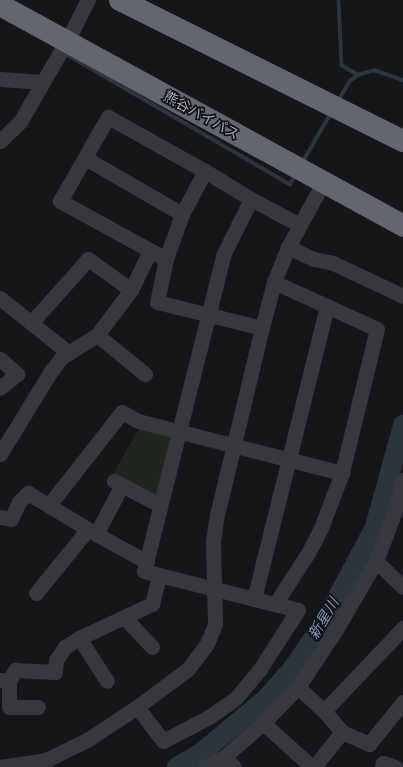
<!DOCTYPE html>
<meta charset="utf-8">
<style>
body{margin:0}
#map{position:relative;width:403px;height:767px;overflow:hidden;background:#161618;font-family:"Alegreya Sans","Noto Sans JP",sans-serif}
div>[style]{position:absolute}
.green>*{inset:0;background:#1e261f}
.stream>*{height:3.5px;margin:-1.75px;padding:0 1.75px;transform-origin:1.75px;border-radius:1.75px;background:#2c353c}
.river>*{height:20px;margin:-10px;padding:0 10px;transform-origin:10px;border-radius:10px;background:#2c353c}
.minor>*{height:15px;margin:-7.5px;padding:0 7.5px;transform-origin:7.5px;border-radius:7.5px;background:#37383d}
.highway>*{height:22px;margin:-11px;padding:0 11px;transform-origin:11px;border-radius:11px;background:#63666e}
span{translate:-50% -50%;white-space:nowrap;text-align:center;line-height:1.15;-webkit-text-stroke:3.5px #111113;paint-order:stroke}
.street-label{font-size:14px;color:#a8adb8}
.water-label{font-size:15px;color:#7f9bb3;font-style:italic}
</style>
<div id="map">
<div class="green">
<i style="clip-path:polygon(139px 428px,173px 436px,157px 500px,112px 476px)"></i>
</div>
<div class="stream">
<i style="left:339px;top:0;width:65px;rotate:87.4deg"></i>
<i style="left:342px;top:65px;width:19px;rotate:32deg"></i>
<i style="left:68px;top:55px;width:257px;rotate:30.2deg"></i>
<i style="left:290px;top:184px;width:9px;rotate:-58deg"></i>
<i style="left:338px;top:101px;width:23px;rotate:-59deg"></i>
<i style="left:350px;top:81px;width:10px;rotate:-37deg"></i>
<i style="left:358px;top:75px;width:17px;rotate:-17deg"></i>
<i style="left:374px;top:70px;width:31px;rotate:19deg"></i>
<i style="left:302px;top:163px;width:58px;rotate:-59.9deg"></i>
</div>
<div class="river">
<i style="left:177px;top:767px;width:28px;rotate:-30deg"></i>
<i style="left:201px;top:753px;width:85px;rotate:-39.7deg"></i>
<i style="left:266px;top:699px;width:43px;rotate:-48.8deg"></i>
<i style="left:294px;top:667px;width:53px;rotate:-55.7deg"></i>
<i style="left:324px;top:623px;width:109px;rotate:-62deg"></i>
<i style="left:375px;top:527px;width:106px;rotate:-74.6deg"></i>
</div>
<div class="minor">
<i style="left:0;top:79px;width:43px;rotate:4deg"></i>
<i style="left:0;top:141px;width:28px;rotate:-44deg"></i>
<i style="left:20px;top:122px;width:100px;rotate:-60.1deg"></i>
<i style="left:70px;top:35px;width:39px;rotate:-63deg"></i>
<i style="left:85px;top:158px;width:112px;rotate:30deg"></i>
<i style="left:288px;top:247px;width:29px;rotate:25deg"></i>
<i style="left:314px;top:259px;width:19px;rotate:12deg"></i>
<i style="left:333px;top:263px;width:77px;rotate:25.2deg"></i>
<i style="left:166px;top:259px;width:48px;rotate:-70.4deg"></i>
<i style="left:182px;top:214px;width:49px;rotate:-61.9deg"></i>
<i style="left:274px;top:282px;width:113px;rotate:24.5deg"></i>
<i style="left:377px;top:329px;width:148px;rotate:103.7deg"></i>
<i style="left:342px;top:473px;width:59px;rotate:110.9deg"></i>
<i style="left:321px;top:528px;width:28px;rotate:117deg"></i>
<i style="left:308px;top:553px;width:61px;rotate:122.9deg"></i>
<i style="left:0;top:298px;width:88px;rotate:38.6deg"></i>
<i style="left:31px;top:323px;width:86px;rotate:-48.3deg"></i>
<i style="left:88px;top:259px;width:53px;rotate:35.8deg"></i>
<i style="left:262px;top:328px;width:108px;rotate:-166.1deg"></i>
<i style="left:157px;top:302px;width:44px;rotate:-78.2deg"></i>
<i style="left:166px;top:259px;width:121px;rotate:-151.3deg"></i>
<i style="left:60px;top:201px;width:97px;rotate:-60.3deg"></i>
<i style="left:108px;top:117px;width:111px;rotate:29.1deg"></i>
<i style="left:205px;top:171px;width:54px;rotate:31.3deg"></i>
<i style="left:251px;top:199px;width:55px;rotate:28deg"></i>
<i style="left:97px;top:335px;width:62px;rotate:39.1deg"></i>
<i style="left:0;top:359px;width:23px;rotate:41deg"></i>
<i style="left:17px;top:374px;width:22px;rotate:141deg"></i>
<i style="left:0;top:454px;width:97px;rotate:-58.4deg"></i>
<i style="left:51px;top:371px;width:18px;rotate:-52deg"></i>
<i style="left:62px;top:357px;width:41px;rotate:-32.2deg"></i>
<i style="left:97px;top:335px;width:56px;rotate:-52.9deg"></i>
<i style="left:131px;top:290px;width:43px;rotate:-64deg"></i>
<i style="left:114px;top:481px;width:52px;rotate:27.6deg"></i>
<i style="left:49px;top:505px;width:118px;rotate:-51.9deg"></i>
<i style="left:122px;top:412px;width:18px;rotate:29deg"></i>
<i style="left:138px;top:421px;width:211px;rotate:14.3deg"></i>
<i style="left:0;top:517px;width:11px;rotate:10deg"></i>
<i style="left:11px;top:519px;width:19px;rotate:-65deg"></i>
<i style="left:19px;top:502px;width:13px;rotate:-45deg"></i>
<i style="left:28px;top:493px;width:79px;rotate:31.1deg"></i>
<i style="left:96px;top:534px;width:58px;rotate:28.8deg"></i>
<i style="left:96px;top:534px;width:55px;rotate:-62deg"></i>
<i style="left:376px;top:561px;width:37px;rotate:44deg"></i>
<i style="left:36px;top:593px;width:82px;rotate:-50.9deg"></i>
<i style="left:254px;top:599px;width:302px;rotate:-76deg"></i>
<i style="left:124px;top:617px;width:41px;rotate:47deg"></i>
<i style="left:79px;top:638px;width:51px;rotate:56.9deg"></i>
<i style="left:0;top:680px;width:9px;rotate:6deg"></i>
<i style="left:9px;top:681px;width:13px;rotate:-61deg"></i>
<i style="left:15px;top:670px;width:40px;rotate:2.9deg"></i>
<i style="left:55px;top:672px;width:12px;rotate:-85deg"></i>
<i style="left:56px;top:660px;width:16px;rotate:-55deg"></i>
<i style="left:65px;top:647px;width:17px;rotate:-33deg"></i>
<i style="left:79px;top:638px;width:81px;rotate:-25deg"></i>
<i style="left:152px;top:604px;width:30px;rotate:-76deg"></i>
<i style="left:9px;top:681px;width:26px;rotate:90deg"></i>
<i style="left:9px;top:707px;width:29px"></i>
<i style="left:298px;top:687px;width:35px;rotate:43deg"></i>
<i style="left:324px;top:711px;width:28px;rotate:49deg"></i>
<i style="left:342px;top:732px;width:45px;rotate:128.7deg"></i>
<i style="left:137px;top:707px;width:43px;rotate:52.6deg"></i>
<i style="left:163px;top:741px;width:52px;rotate:-27.6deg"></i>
<i style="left:209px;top:717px;width:32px;rotate:-35deg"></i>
<i style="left:235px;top:699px;width:39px;rotate:-50deg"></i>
<i style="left:260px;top:669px;width:70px;rotate:-57.2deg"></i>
<i style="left:298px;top:610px;width:159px;rotate:-165.8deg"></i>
<i style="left:144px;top:571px;width:328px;rotate:-75.9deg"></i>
<i style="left:224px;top:253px;width:60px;rotate:-63.4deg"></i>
<i style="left:324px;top:711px;width:115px;rotate:-46.4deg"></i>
<i style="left:263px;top:723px;width:66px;rotate:41.9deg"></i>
<i style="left:342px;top:732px;width:30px;rotate:24deg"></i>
<i style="left:369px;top:744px;width:54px;rotate:-51deg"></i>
<i style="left:224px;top:757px;width:14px;rotate:45deg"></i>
<i style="left:0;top:767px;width:47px;rotate:-8.7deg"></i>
<i style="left:46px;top:760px;width:46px;rotate:-26deg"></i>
<i style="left:87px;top:740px;width:60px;rotate:-33.4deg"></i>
<i style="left:137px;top:707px;width:64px;rotate:-36.7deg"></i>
<i style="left:188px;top:669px;width:31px;rotate:-53deg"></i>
<i style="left:207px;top:644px;width:22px;rotate:-68deg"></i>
<i style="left:215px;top:624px;width:82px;rotate:-91.4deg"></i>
<i style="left:213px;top:542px;width:27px;rotate:-82deg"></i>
<i style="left:217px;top:515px;width:192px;rotate:-76.5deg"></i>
<i style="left:262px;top:328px;width:48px;rotate:-75.4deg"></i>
<i style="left:274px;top:282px;width:38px;rotate:-68deg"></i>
<i style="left:288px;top:247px;width:73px;rotate:-61.3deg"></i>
<i style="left:205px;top:767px;width:21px;rotate:-28deg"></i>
<i style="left:224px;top:757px;width:52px;rotate:-41.1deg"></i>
<i style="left:263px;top:723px;width:50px;rotate:-45.8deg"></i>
<i style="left:298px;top:687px;width:71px;rotate:-56.5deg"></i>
<i style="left:337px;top:628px;width:78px;rotate:-59.8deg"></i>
<i style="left:376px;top:561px;width:57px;rotate:-69.3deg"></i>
<i style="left:396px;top:508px;width:29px;rotate:-76deg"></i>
<i style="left:382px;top:767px;width:4px;rotate:-76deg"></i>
<i style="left:383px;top:763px;width:13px;rotate:18deg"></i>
</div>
<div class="highway">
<i style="left:120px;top:0;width:316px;rotate:26.5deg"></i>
<i style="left:0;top:5px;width:460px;rotate:28.7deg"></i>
</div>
<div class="street-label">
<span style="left:201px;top:116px;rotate:29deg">熊谷バイパス</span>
</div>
<div class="water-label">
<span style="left:324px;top:619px;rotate:-59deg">新星川</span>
</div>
</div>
